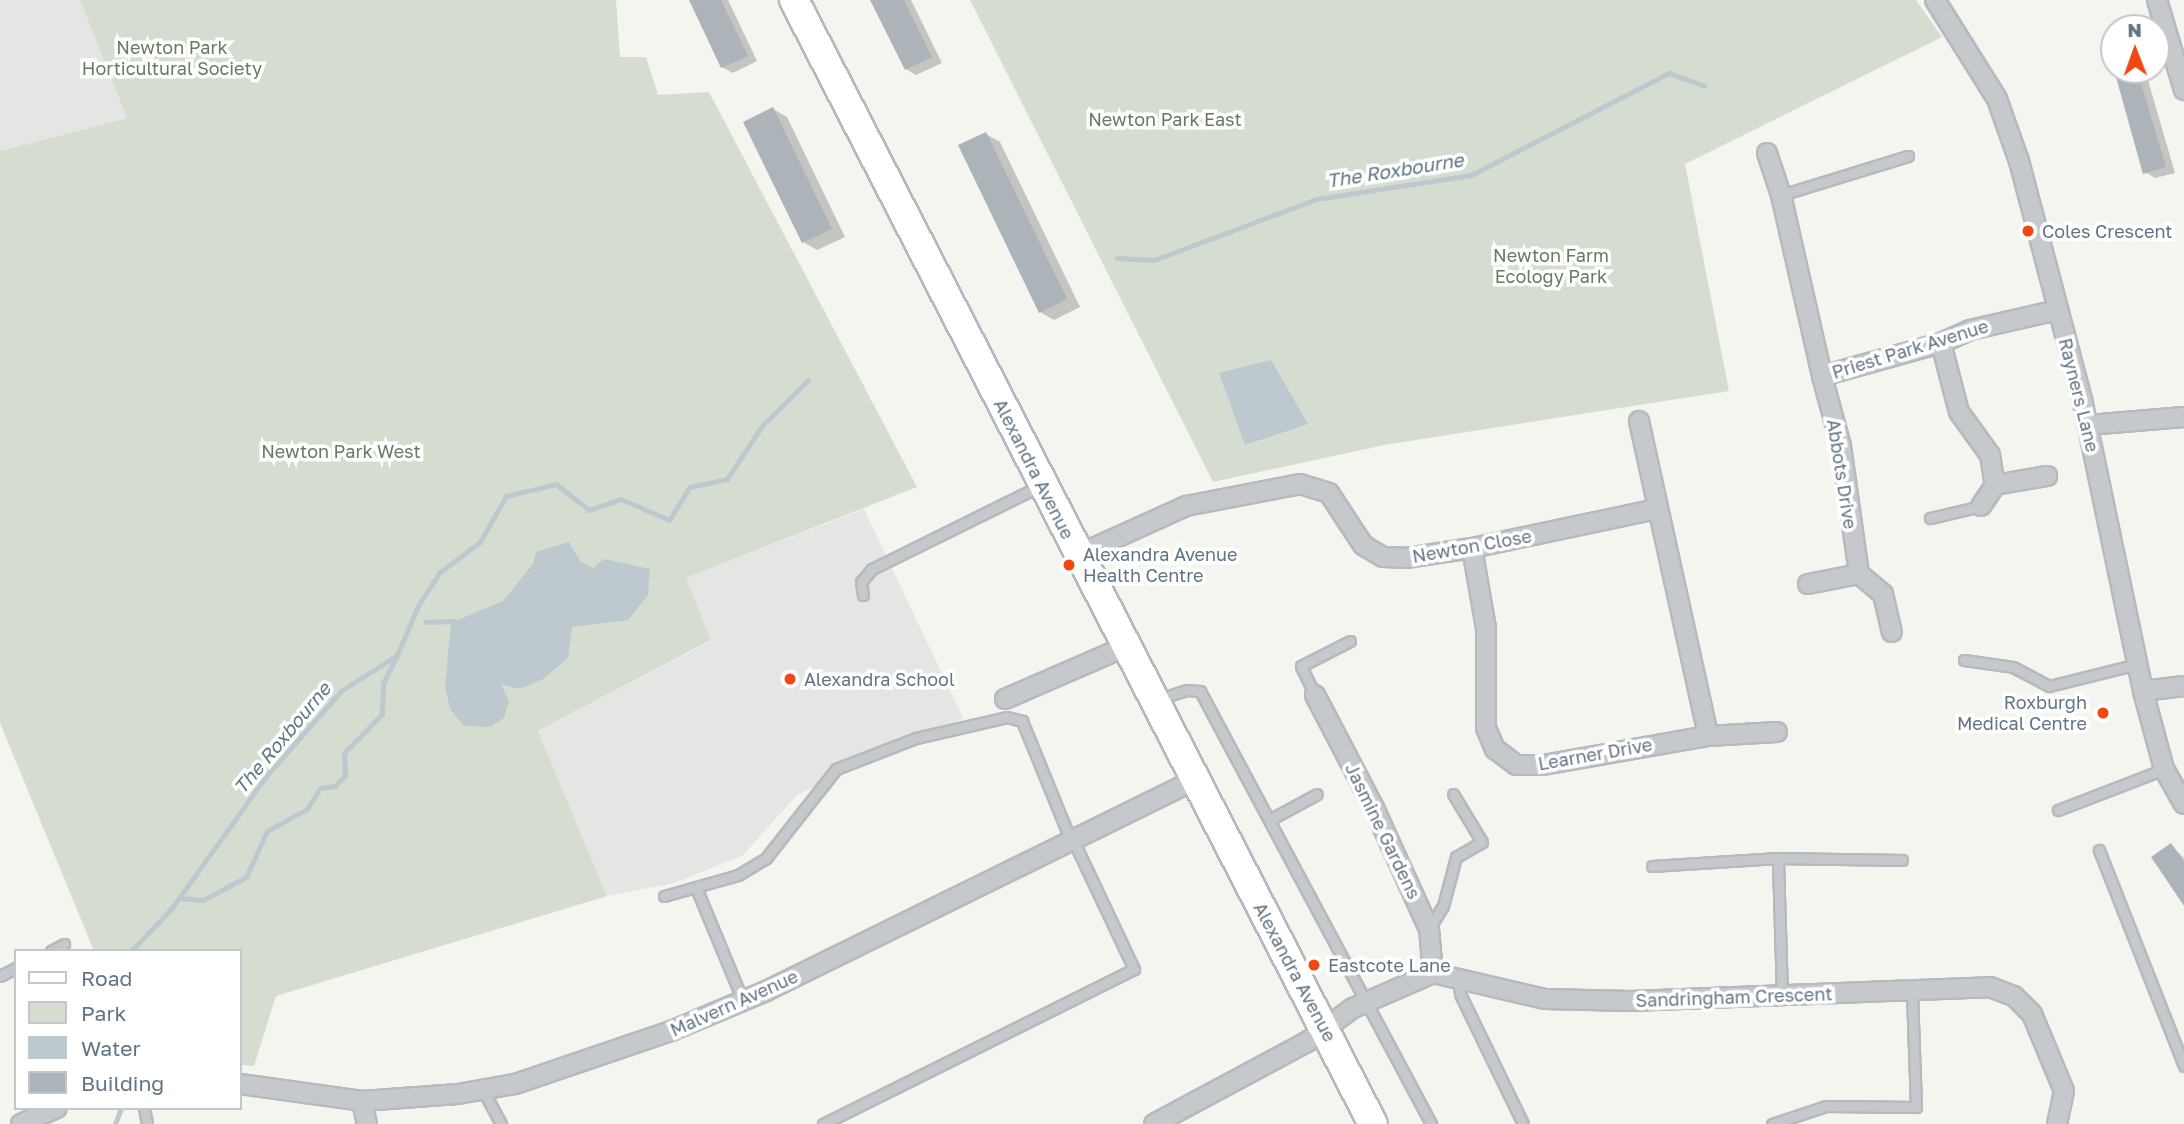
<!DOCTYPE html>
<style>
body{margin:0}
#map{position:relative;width:2184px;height:1124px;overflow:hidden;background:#f5f5f0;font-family:"Golos Text",sans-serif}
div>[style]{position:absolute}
.built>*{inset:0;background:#e5e6e4}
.green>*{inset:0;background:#d5ddd1}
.water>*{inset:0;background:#bdc9ce}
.shadow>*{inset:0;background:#0003}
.stream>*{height:5px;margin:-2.5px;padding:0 2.5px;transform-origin:2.5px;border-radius:2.5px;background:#bdc9ce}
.building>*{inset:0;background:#acb4b9}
.roads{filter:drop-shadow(2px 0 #b6babe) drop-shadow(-2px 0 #b6babe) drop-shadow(0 2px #b6babe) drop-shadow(0 -2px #b6babe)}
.lane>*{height:9px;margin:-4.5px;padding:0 4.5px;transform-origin:4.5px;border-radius:4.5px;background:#c6c9cc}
.street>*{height:18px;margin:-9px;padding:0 9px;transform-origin:9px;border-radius:9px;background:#c6c9cc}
.primary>*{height:28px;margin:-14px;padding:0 14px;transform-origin:14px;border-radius:14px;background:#fff}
.dots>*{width:19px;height:19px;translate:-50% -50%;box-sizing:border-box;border:4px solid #fff;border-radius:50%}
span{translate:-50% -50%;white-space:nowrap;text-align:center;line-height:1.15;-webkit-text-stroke:7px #fff;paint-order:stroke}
.park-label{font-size:18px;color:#667b60}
.poi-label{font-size:18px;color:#617484}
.left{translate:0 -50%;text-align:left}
.right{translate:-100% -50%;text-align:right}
.street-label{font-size:18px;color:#617484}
.water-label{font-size:19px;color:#5c7782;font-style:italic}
.legend{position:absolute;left:14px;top:949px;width:228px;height:161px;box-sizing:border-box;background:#fff;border:2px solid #c0c7ce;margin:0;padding:9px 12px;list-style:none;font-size:21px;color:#617484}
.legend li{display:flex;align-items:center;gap:14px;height:35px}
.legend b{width:35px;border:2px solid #c0c7ce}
.north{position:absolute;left:2100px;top:14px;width:70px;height:70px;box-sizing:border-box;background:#fff;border:2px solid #c0c7ce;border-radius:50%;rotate:359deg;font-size:19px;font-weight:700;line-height:28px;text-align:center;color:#617484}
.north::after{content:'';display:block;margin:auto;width:24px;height:32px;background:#f24613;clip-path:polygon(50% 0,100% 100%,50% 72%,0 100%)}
</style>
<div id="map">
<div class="built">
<i style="clip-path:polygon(0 0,80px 0,127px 118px,0 151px)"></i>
<i style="clip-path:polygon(864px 509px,963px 718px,797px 795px,743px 855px,675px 883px,607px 896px,538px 731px,711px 641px,686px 578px)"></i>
</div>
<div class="green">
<i style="clip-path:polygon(80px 0,616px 0,620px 57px,646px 57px,658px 95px,709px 92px,917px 487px,686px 578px,711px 640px,538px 731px,607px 896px,276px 996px,254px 1066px,240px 1065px,240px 951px,94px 951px,0 723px,0 151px,127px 118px)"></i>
<i style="clip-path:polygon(970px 0,1916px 0,1942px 37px,1685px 164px,1729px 391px,1384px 445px,1213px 482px)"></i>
</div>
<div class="water">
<i style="clip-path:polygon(1271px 360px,1308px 424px,1245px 445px,1219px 373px)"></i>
<i style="clip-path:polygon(569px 542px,580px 561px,593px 568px,604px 559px,650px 569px,648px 595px,628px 620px,572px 627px,568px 658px,543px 679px,519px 689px,501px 684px,509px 701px,504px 718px,490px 727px,464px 726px,450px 709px,445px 687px,451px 623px,503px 601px,533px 564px,536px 552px)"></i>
</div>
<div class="shadow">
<i style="clip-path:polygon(691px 0,728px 0,757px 61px,733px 73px,722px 67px)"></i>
<i style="clip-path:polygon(872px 0,911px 0,942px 63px,916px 75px,906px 69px)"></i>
<i style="clip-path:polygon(2115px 70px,2145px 70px,2175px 173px,2155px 178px,2145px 172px)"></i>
<i style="clip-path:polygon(773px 109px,787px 117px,845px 237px,817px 250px,803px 242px)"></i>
<i style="clip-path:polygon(986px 134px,1000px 142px,1080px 307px,1054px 320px,1040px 312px)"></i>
<i style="clip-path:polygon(2171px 845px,2184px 858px,2184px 903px)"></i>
</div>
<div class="stream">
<i style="left:1117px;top:258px;width:37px;rotate:3deg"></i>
<i style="left:1154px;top:260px;width:173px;rotate:-20.6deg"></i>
<i style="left:1316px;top:199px;width:157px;rotate:-8.8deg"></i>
<i style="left:1471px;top:175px;width:223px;rotate:-27.3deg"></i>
<i style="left:1669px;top:73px;width:37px;rotate:20deg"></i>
<i style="left:426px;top:622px;width:28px;rotate:-2deg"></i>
<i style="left:180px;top:898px;width:23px;rotate:5deg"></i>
<i style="left:203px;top:900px;width:49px;rotate:-28.1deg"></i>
<i style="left:246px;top:877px;width:51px;rotate:-65.5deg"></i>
<i style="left:267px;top:831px;width:46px;rotate:-28.8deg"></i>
<i style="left:307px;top:809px;width:25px;rotate:-58deg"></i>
<i style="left:320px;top:788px;width:15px;rotate:-8deg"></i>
<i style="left:335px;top:786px;width:15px;rotate:-48deg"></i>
<i style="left:345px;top:775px;width:22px;rotate:-93deg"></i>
<i style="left:344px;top:753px;width:54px;rotate:-45.7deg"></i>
<i style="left:382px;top:714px;width:31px;rotate:-88deg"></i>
<i style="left:383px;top:683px;width:31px;rotate:-63deg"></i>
<i style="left:131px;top:951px;width:58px;rotate:-46.4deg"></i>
<i style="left:171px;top:909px;width:165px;rotate:-54.4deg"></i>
<i style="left:267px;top:775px;width:112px;rotate:-48.6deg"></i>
<i style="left:341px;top:691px;width:67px;rotate:-32.7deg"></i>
<i style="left:397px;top:655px;width:56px;rotate:-66.7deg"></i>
<i style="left:419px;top:604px;width:38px;rotate:-57deg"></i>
<i style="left:440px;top:572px;width:50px;rotate:-36.9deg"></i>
<i style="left:480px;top:542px;width:53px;rotate:-60.5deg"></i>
<i style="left:506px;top:496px;width:51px;rotate:-13.5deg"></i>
<i style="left:556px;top:484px;width:42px;rotate:38.2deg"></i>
<i style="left:589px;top:510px;width:34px;rotate:-19deg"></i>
<i style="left:621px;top:499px;width:52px;rotate:23.6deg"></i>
<i style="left:669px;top:520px;width:39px;rotate:-58deg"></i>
<i style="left:690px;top:487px;width:38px;rotate:-12deg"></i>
<i style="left:727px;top:479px;width:64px;rotate:-56.6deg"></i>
<i style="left:762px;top:426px;width:65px;rotate:-45deg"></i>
<i style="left:115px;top:1124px;width:17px;rotate:-69deg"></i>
</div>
<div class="building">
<i style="clip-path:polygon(689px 0,721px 0,748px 56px,721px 68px)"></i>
<i style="clip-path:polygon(870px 0,904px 0,932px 57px,905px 70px)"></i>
<i style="clip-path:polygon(2114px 70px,2137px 70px,2166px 167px,2143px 174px)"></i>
<i style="clip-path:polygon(773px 107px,832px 229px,802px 243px,743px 122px)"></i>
<i style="clip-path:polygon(986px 132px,1067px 299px,1039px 313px,958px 145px)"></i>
<i style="clip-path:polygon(2171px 843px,2184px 862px,2184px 906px,2151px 857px)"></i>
</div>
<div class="roads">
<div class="lane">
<i style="left:1781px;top:195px;width:133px;rotate:-17.1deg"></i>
<i style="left:1930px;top:518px;width:52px;rotate:-13.2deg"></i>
<i style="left:863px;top:595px;width:13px;rotate:-99deg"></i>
<i style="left:861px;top:582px;width:17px;rotate:-50deg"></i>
<i style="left:872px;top:569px;width:187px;rotate:-26.3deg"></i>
<i style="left:1964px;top:660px;width:49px;rotate:8.1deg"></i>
<i style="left:2013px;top:667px;width:41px;rotate:27.8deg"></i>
<i style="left:2049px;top:686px;width:92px;rotate:-13.9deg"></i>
<i style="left:1315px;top:695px;width:32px;rotate:-116deg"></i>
<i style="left:1301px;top:666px;width:55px;rotate:-27deg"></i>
<i style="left:1159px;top:699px;width:29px;rotate:-18deg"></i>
<i style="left:1187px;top:690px;width:13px;rotate:4deg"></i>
<i style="left:1200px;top:691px;width:491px;rotate:61.9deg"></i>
<i style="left:2058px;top:810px;width:114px;rotate:-21.1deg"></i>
<i style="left:1271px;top:819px;width:52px;rotate:-28.5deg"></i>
<i style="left:2099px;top:850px;width:232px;rotate:68.5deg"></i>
<i style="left:1652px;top:866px;width:126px;rotate:-3.6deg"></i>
<i style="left:697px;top:890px;width:120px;rotate:67.5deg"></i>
<i style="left:664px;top:896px;width:77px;rotate:-15.8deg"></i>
<i style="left:738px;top:875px;width:33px;rotate:-31deg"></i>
<i style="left:766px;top:858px;width:113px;rotate:-51.8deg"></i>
<i style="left:836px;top:769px;width:86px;rotate:-21.2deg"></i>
<i style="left:916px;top:738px;width:93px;rotate:-13deg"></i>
<i style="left:1007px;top:717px;width:16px;rotate:15deg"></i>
<i style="left:1022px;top:721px;width:130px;rotate:67.8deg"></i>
<i style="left:1429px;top:929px;width:27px;rotate:-59deg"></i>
<i style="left:1443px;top:906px;width:51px;rotate:-75.1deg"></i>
<i style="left:1456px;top:857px;width:30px;rotate:-30deg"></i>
<i style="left:1482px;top:842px;width:56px;rotate:-121.1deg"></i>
<i style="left:51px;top:951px;width:15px;rotate:-28deg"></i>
<i style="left:0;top:976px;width:18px;rotate:-27deg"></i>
<i style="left:1458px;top:979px;width:15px;rotate:82deg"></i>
<i style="left:1460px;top:994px;width:144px;rotate:64.1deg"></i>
<i style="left:1782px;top:996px;width:138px;rotate:-91.7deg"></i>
<i style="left:1778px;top:858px;width:124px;rotate:0.9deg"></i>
<i style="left:483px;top:1090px;width:38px;rotate:62deg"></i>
<i style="left:144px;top:1108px;width:16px;rotate:79deg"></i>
<i style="left:823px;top:1124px;width:347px;rotate:-26.5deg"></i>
<i style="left:1134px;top:969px;width:143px;rotate:-115.3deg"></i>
<i style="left:1772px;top:1124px;width:57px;rotate:-18.4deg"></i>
<i style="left:1826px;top:1106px;width:90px;rotate:0.6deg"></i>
<i style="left:1916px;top:1107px;width:117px;rotate:-92deg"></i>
</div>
<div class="street">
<i style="left:1935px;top:0;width:117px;rotate:57.9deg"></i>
<i style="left:1997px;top:99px;width:66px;rotate:70.5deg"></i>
<i style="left:2019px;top:161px;width:246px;rotate:75.2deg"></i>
<i style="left:2082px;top:399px;width:298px;rotate:78.2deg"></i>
<i style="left:2143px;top:691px;width:81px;rotate:74.9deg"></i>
<i style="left:2164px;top:769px;width:40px;rotate:60.3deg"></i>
<i style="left:2157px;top:0;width:94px;rotate:73.3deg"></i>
<i style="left:1767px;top:153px;width:44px;rotate:71.6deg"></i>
<i style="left:1781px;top:195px;width:186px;rotate:77.2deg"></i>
<i style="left:1822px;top:376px;width:123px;rotate:-15.5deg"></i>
<i style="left:1941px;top:343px;width:32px;rotate:-24deg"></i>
<i style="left:1970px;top:330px;width:90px;rotate:-12.8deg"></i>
<i style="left:1941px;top:343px;width:71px;rotate:75.4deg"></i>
<i style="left:1959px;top:412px;width:53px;rotate:54.2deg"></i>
<i style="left:1990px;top:455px;width:30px;rotate:81deg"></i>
<i style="left:1639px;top:421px;width:322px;rotate:77.6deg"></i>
<i style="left:2088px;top:425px;width:96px;rotate:-4.8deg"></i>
<i style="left:1981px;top:506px;width:25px;rotate:-56deg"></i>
<i style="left:1995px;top:485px;width:53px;rotate:-9.8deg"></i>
<i style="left:1472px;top:548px;width:81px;rotate:80.1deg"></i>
<i style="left:1486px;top:628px;width:100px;rotate:90deg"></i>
<i style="left:1486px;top:728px;width:23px;rotate:67deg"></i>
<i style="left:1495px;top:749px;width:26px;rotate:37deg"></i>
<i style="left:1516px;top:765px;width:27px"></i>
<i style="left:1543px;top:765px;width:168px;rotate:-10deg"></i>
<i style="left:1708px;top:736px;width:69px;rotate:-3.3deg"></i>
<i style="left:1078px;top:555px;width:119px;rotate:-24.4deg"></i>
<i style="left:1186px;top:506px;width:116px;rotate:-10.9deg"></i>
<i style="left:1300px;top:484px;width:30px;rotate:17deg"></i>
<i style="left:1329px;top:493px;width:62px;rotate:56.8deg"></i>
<i style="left:1363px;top:545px;width:23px;rotate:31deg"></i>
<i style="left:1383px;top:557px;width:23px;rotate:2deg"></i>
<i style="left:1406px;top:558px;width:67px;rotate:-8.6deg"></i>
<i style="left:1472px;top:548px;width:189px;rotate:-11.9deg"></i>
<i style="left:1859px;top:574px;width:31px;rotate:40deg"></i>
<i style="left:1883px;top:594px;width:39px;rotate:77deg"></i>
<i style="left:1808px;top:584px;width:52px;rotate:-11.1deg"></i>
<i style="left:1859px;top:574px;width:129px;rotate:-98deg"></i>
<i style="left:1841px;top:446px;width:73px;rotate:-105.2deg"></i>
<i style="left:2143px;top:691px;width:41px;rotate:-7deg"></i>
<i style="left:1315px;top:695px;width:127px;rotate:62.4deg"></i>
<i style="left:1374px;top:808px;width:133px;rotate:65.6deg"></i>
<i style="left:1429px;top:929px;width:44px;rotate:84.8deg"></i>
<i style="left:1005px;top:699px;width:133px;rotate:-23.5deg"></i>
<i style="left:240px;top:1084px;width:123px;rotate:7.9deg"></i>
<i style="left:362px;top:1101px;width:96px;rotate:-4.2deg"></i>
<i style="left:458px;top:1094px;width:58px;rotate:-10deg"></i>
<i style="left:515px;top:1084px;width:165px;rotate:-18.8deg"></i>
<i style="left:671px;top:1031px;width:103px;rotate:-22.8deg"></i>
<i style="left:766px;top:991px;width:477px;rotate:-26.2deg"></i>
<i style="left:362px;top:1101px;width:24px;rotate:78deg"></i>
<i style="left:21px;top:1124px;width:39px;rotate:-24deg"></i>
<i style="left:1154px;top:1124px;width:174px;rotate:-28.2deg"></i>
<i style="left:1307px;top:1042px;width:57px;rotate:-36.5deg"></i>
<i style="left:1353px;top:1008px;width:87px;rotate:-23.6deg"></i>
<i style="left:1433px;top:973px;width:115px;rotate:13.1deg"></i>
<i style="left:1545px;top:999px;width:86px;rotate:1.3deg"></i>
<i style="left:1631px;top:1001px;width:359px;rotate:-2.2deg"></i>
<i style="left:1990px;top:987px;width:26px;rotate:21deg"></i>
<i style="left:2014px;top:996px;width:25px;rotate:45deg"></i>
<i style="left:2032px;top:1014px;width:83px;rotate:67.4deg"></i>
<i style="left:2064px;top:1091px;width:34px;rotate:102deg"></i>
</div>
<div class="primary">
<i style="left:794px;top:0;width:1264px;rotate:62.75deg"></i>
</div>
</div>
<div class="dots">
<i style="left:2028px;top:231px;background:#f24613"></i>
<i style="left:1069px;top:565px;background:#f24613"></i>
<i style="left:790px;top:679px;background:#f24613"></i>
<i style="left:2103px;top:713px;background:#f24613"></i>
<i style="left:1314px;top:965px;background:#f24613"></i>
</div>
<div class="park-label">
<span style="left:172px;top:58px">Newton Park<br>Horticultural Society</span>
<span style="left:1165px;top:119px">Newton Park East</span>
<span style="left:1551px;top:266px">Newton Farm<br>Ecology Park</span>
<span style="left:341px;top:451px">Newton Park West</span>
</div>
<div class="poi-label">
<span class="left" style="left:2042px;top:231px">Coles Crescent</span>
<span class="left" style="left:1083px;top:565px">Alexandra Avenue<br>Health Centre</span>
<span class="left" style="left:804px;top:679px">Alexandra School</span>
<span class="right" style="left:2087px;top:713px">Roxburgh<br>Medical Centre</span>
<span class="left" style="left:1328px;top:965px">Eastcote Lane</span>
</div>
<div class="street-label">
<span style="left:1910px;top:349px;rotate:-17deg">Priest Park Avenue</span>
<span style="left:2079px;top:395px;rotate:76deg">Rayners Lane</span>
<span style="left:1034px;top:469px;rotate:63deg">Alexandra Avenue</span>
<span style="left:1842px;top:474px;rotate:81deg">Abbots Drive</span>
<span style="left:1472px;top:546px;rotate:-10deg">Newton Close</span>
<span style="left:1595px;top:754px;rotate:-10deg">Learner Drive</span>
<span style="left:1383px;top:831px;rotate:64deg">Jasmine Gardens</span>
<span style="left:1295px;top:972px;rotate:62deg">Alexandra Avenue</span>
<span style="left:1734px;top:997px;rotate:-2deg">Sandringham Crescent</span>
<span style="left:734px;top:1003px;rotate:-24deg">Malvern Avenue</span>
</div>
<div class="water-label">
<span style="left:1395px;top:170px;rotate:-9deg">The Roxbourne</span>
<span style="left:282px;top:738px;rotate:-50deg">The Roxbourne</span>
</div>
<ul class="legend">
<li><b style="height:9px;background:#fff"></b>Road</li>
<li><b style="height:19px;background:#d5ddd1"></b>Park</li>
<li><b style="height:19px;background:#bdc9ce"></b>Water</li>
<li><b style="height:19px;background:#acb4b9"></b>Building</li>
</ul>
<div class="north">N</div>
</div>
